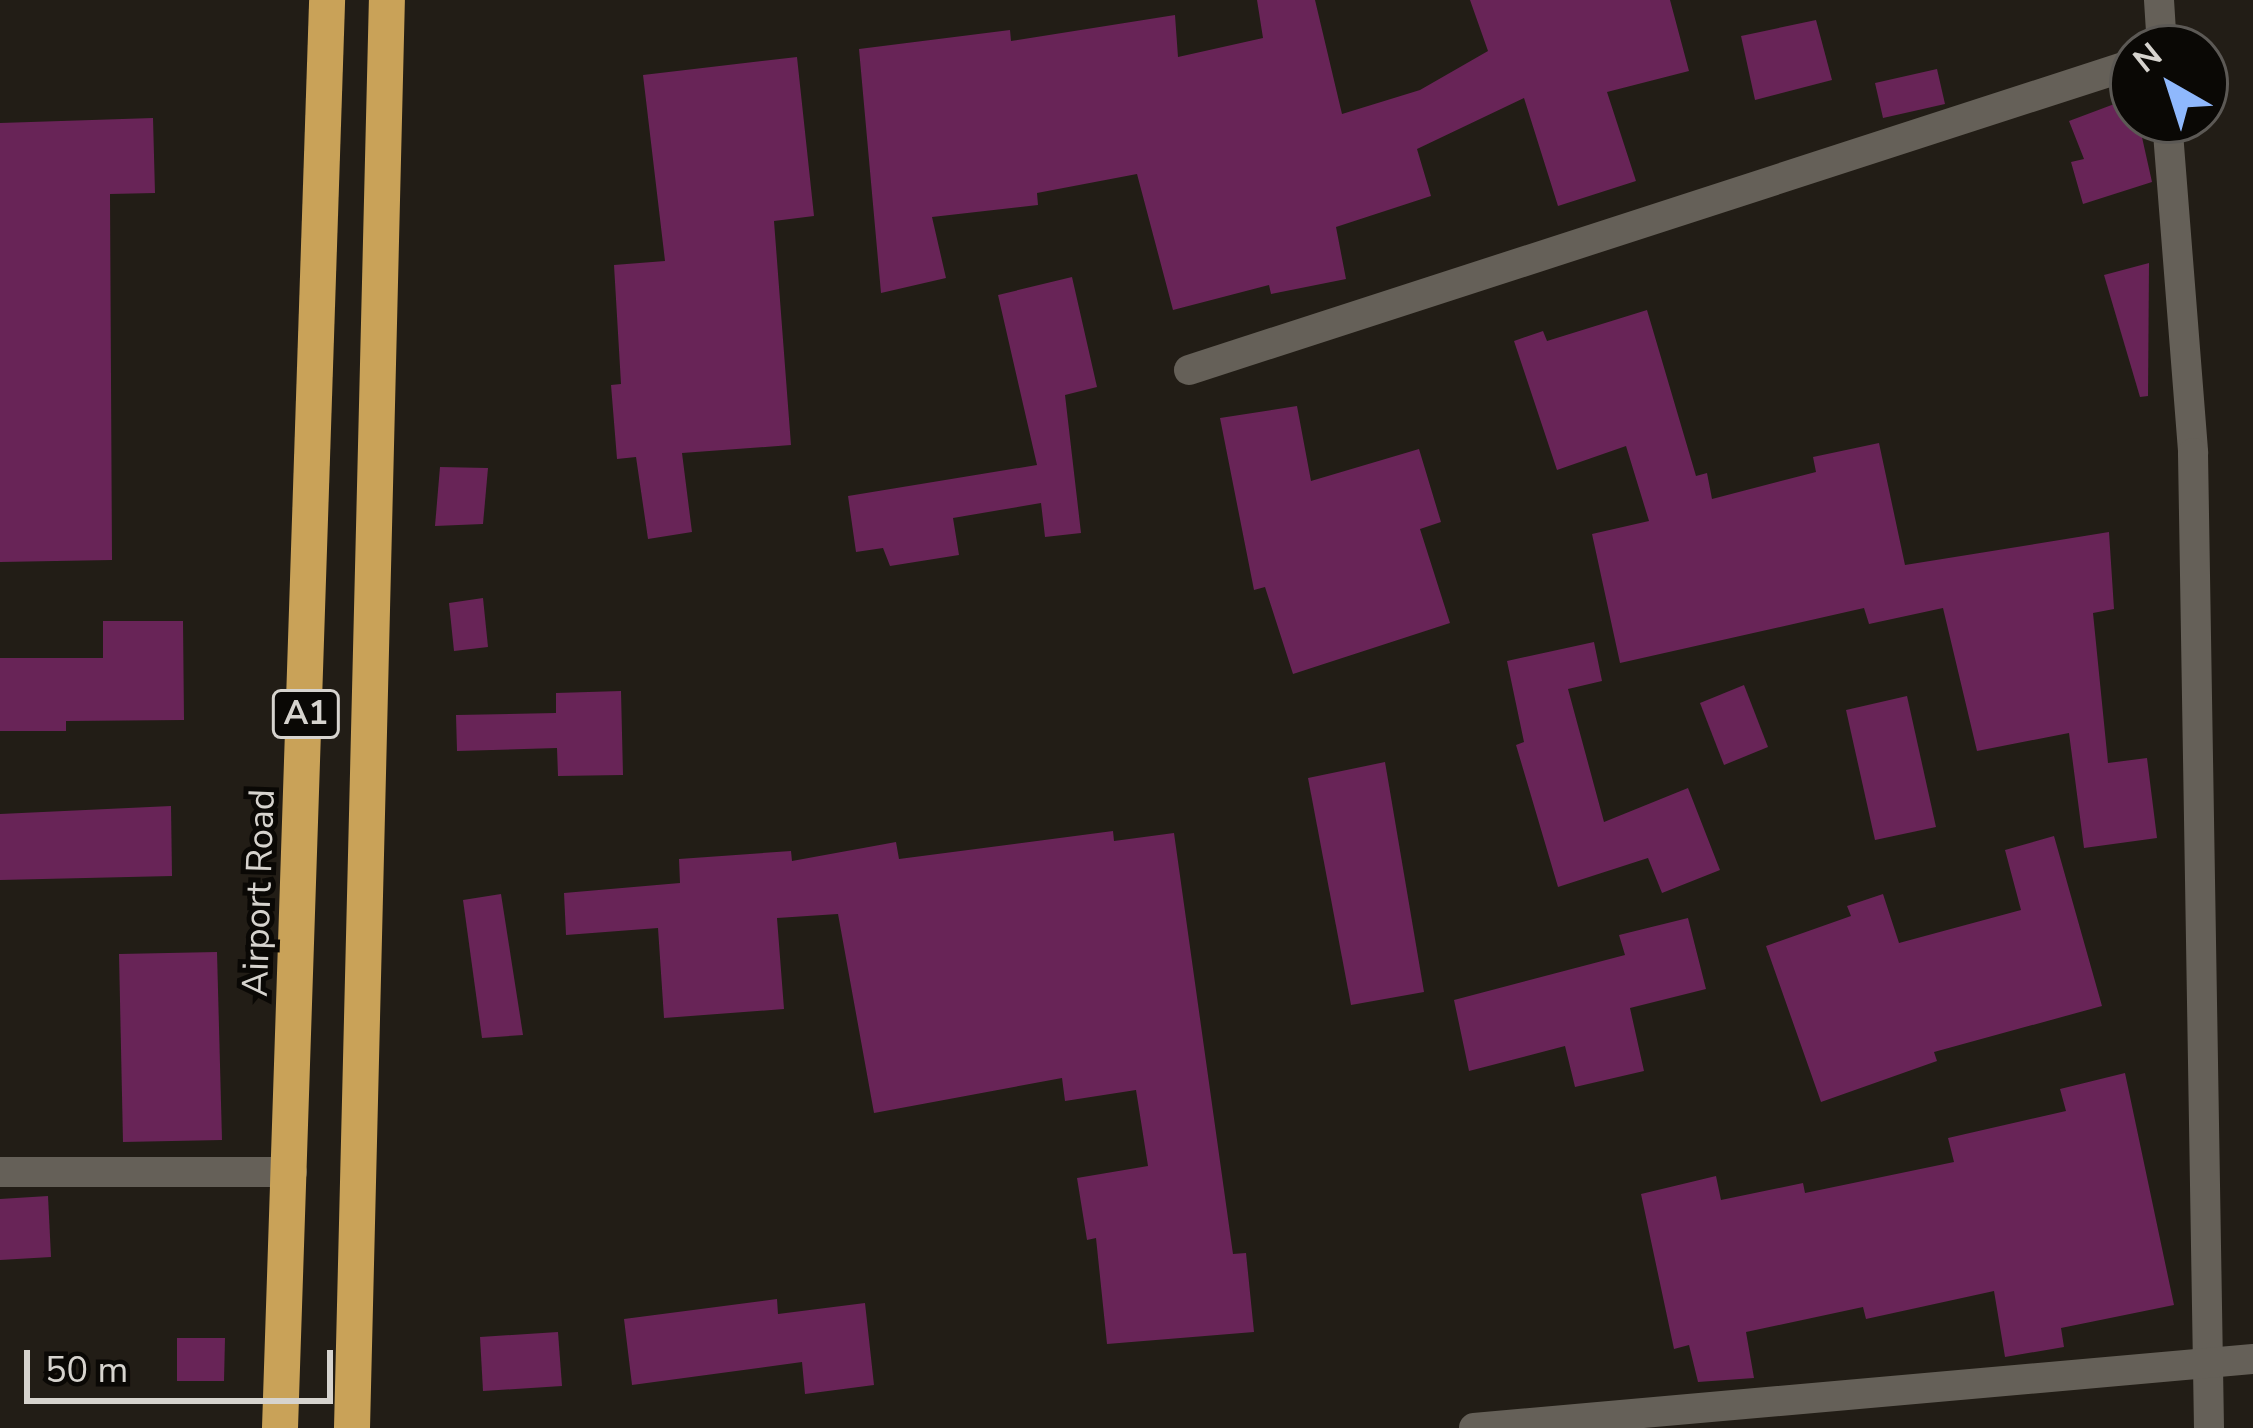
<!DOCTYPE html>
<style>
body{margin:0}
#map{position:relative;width:2253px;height:1428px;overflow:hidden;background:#221d16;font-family:"Nunito Sans",sans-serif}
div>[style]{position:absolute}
.building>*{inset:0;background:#682457}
.street>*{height:30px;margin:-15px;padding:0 15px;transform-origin:15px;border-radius:15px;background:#656058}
.highway>*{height:36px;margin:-18px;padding:0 18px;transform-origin:18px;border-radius:18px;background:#c9a258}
span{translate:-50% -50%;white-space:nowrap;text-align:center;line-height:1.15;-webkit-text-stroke:10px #0a0805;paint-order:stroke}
.shield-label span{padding:3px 9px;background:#0a0805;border:3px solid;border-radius:9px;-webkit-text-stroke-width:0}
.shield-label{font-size:33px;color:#d6d3ce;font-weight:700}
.street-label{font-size:36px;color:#d6d3ce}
.north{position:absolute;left:2109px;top:24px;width:120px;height:120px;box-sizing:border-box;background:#0a0805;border:3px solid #5c5955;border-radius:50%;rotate:321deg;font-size:33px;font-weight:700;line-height:48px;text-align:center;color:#d6d3ce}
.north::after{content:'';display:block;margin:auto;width:42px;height:54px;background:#8fb8fd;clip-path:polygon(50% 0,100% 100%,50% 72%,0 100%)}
.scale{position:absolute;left:24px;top:1350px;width:309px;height:54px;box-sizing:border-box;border:6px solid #d6d3ce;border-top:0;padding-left:15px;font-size:36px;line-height:42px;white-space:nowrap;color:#d6d3ce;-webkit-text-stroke:9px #0a0805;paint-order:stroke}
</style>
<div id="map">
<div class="building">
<i style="clip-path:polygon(1257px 0,1315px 0,1342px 114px,1420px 90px,1488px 51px,1470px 0,1670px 0,1689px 71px,1607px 92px,1636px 181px,1558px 206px,1524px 98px,1417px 149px,1431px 196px,1336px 227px,1346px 279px,1271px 294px,1269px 285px,1173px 310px,1137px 174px,1037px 193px,1038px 205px,932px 217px,946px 278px,881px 293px,859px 49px,1010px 30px,1011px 41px,1175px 15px,1178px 57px,1263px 38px)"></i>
<i style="clip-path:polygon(1816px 20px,1832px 80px,1755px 100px,1741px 36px)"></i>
<i style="clip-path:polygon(797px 57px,814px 216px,774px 221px,791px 445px,682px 453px,692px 532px,648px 539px,636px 457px,617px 459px,611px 385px,621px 384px,614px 265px,665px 261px,643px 75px)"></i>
<i style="clip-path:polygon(1937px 69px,1945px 104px,1883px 118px,1875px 83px)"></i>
<i style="clip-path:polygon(2133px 97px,2152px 182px,2083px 204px,2071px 162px,2084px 159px,2069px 121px)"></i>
<i style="clip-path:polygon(153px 118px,155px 193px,110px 194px,112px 560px,0 562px,0 123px)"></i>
<i style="clip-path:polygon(2149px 263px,2148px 396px,2140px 397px,2104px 275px)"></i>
<i style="clip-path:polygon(1072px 277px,1097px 387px,1065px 395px,1081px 533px,1045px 537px,1041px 503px,953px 518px,959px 555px,890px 566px,883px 548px,856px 552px,848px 496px,1037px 465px,998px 295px)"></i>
<i style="clip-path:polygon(1647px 310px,1696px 476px,1707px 473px,1712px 499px,1816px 472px,1813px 457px,1879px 443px,1905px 565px,2109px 532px,2114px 609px,2093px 613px,2108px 763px,2147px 758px,2157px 838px,2084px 848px,2069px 733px,1977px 751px,1943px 608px,1869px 624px,1864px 608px,1620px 663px,1592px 534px,1649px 521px,1626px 446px,1557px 470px,1514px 341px,1543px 331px,1547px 341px)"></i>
<i style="clip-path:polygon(1297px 406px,1311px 481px,1419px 449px,1441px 522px,1420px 529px,1450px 623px,1293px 674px,1265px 587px,1254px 590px,1220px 418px)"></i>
<i style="clip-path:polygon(440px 467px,488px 468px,483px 524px,435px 526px)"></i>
<i style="clip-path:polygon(483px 598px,488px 647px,454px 651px,449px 603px)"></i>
<i style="clip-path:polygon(103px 621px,183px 621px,184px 720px,66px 721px,66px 731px,0 731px,0 658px,103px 658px)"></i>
<i style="clip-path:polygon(1594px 642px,1602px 681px,1568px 689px,1604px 822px,1688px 788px,1720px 870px,1662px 893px,1648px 858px,1558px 887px,1516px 745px,1524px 742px,1507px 661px)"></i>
<i style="clip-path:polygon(1744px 685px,1768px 747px,1724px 765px,1700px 703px)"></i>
<i style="clip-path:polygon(621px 691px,623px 775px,558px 776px,557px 748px,457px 751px,456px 715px,556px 713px,556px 693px)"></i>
<i style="clip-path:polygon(1907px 696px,1936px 827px,1875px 840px,1846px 710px)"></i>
<i style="clip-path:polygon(1385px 762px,1424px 992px,1351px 1005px,1308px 778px)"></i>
<i style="clip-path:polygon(171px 806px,172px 876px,0 880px,0 814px)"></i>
<i style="clip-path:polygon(1113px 831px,1114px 841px,1174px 833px,1233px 1254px,1246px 1253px,1254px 1332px,1107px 1344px,1096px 1238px,1087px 1240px,1077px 1178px,1148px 1166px,1136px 1090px,1065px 1101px,1062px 1078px,874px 1113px,838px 914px,777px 918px,784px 1009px,664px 1018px,658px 928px,566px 935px,564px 893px,680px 883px,679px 859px,791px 851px,792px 861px,896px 842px,899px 859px)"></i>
<i style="clip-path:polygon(2054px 836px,2102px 1006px,1934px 1052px,1937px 1061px,1821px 1102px,1766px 946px,1851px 916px,1847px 906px,1883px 894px,1899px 943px,2021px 910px,2005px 850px)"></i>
<i style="clip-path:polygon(501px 894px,523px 1035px,482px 1038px,463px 900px)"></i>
<i style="clip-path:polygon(1688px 918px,1706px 989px,1630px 1008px,1644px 1071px,1575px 1087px,1565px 1046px,1469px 1071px,1454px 1000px,1625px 955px,1619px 935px)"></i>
<i style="clip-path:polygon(217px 952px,222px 1140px,123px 1142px,119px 954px)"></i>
<i style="clip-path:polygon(2125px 1073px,2174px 1305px,2061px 1328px,2064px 1347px,2005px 1357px,1994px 1291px,1866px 1319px,1863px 1307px,1746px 1332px,1754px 1378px,1698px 1382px,1689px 1345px,1674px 1349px,1641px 1194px,1716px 1176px,1721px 1200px,1803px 1183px,1805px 1193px,1954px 1162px,1948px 1138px,2066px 1111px,2060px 1089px)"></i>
<i style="clip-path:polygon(48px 1196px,51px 1257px,0 1260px,0 1199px)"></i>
<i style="clip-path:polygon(777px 1299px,778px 1314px,865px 1303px,874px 1385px,805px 1394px,802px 1362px,632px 1385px,624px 1319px)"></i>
<i style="clip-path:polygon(558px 1332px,562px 1386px,483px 1391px,480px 1337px)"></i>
<i style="clip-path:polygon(177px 1338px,225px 1338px,224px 1381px,177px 1381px)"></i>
</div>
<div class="street">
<i style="left:2159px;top:0;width:48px;rotate:86.4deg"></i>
<i style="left:2167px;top:120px;width:334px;rotate:85.5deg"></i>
<i style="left:2193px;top:453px;width:975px;rotate:89.06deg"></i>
<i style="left:1189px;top:370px;width:992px;rotate:-17.96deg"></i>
<i style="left:0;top:1172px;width:292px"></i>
<i style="left:1474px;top:1428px;width:782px;rotate:-5.06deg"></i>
</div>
<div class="highway">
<i style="left:280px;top:1428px;width:1429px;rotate:-88.11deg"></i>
<i style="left:352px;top:1428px;width:1428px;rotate:-88.6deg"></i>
</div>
<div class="shield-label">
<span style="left:306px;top:714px">A1</span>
</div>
<div class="street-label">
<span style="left:259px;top:893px;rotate:-88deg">Airport Road</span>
</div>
<div class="north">N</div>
<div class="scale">50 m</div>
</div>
